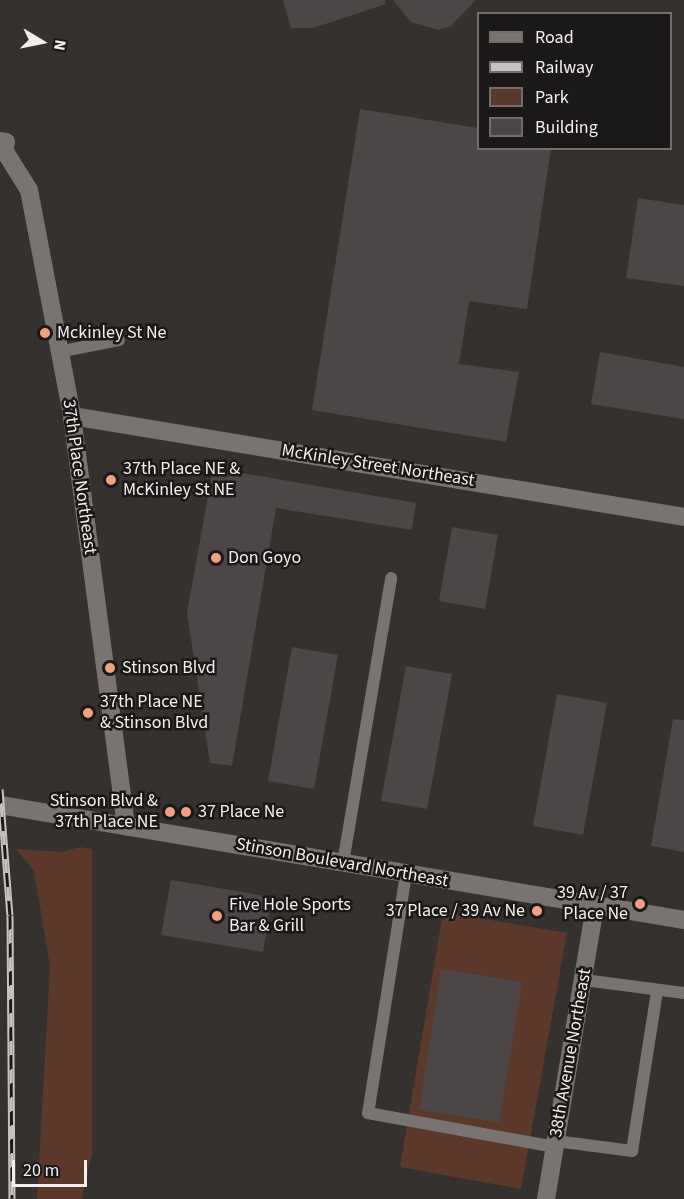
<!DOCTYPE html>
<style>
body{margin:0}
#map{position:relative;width:684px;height:1199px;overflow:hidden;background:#35312f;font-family:"Source Sans 3",sans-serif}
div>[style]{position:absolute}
.green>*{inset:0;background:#5c382b}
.building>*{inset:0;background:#4c4746}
.lane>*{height:12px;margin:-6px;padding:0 6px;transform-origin:6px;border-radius:6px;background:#797472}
.street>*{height:18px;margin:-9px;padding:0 9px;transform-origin:9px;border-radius:9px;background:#797472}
.secondary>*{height:18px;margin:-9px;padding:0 9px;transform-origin:9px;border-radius:9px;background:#797472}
.rail>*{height:7px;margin-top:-3.5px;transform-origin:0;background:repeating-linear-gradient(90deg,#1b1918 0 14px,#c5c2c1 0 28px);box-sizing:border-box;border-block:2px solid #c5c2c1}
.dots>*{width:16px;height:16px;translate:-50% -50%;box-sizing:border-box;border:3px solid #1b1918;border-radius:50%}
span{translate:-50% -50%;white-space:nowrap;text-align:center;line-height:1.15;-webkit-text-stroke:5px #1b1918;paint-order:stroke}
.poi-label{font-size:18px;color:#f1eeed}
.left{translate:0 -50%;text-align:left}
.right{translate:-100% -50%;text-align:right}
.street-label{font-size:18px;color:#f1eeed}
.legend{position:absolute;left:477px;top:12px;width:195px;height:138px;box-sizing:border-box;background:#1b1918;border:2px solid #716e6d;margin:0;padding:8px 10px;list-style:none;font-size:18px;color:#f1eeed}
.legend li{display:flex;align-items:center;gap:12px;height:30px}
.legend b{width:30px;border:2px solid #716e6d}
.north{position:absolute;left:12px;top:12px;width:60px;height:60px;-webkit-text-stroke:4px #1b1918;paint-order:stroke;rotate:100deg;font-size:16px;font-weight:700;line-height:24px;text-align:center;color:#f1eeed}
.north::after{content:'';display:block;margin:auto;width:21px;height:27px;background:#f1eeed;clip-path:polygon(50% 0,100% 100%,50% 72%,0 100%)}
.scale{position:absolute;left:12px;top:1160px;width:75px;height:27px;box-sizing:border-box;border:3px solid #f1eeed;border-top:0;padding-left:8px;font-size:18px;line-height:21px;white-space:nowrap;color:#f1eeed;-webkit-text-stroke:4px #1b1918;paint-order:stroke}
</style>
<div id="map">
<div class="green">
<i style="clip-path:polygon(80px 847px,92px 849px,92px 1153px,82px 1199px,37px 1199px,50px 966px,34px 871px,16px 849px,62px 852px)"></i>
<i style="clip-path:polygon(443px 912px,567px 933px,521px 1189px,400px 1167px)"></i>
</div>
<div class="building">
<i style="clip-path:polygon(283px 0,385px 0,386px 4px,313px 28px,291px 28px)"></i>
<i style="clip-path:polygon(393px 0,476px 0,451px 26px,438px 30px,411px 22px)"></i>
<i style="clip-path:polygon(360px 109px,478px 128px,478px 148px,551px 148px,527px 309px,469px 301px,459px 364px,519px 372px,506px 442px,312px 410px)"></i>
<i style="clip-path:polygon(638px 198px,684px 205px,684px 286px,626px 278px)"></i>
<i style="clip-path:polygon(600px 352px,684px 367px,684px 419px,591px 404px)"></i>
<i style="clip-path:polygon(213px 468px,416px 503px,412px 530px,276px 508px,232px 766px,210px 763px,187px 613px)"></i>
<i style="clip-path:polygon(452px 527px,498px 535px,485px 609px,439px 601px)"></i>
<i style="clip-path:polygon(292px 647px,338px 655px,314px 789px,268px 781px)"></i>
<i style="clip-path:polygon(406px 666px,452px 674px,427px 809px,381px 801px)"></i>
<i style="clip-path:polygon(557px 694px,607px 703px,583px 835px,533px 826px)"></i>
<i style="clip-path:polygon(673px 719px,684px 720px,684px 852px,651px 846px)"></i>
<i style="clip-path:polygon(171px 880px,272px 897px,263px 952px,161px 935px)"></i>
<i style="clip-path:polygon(441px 969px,522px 982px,499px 1122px,419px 1110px)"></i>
</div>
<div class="lane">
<i style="left:58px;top:352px;width:62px;rotate:-11.1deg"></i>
<i style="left:343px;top:863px;width:289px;rotate:-80.4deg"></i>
<i style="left:406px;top:874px;width:242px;rotate:99deg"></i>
<i style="left:368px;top:1113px;width:190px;rotate:10.3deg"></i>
<i style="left:584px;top:980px;width:101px;rotate:7.4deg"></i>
<i style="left:556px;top:1141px;width:77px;rotate:7.5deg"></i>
<i style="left:632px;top:1151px;width:162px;rotate:-81.1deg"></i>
</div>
<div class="street">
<i style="left:0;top:141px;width:6px;rotate:9deg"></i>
<i style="left:6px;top:142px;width:8px;rotate:104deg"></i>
<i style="left:4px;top:150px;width:47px;rotate:58deg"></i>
<i style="left:29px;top:190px;width:230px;rotate:79.2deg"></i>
<i style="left:72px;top:416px;width:414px;rotate:82.5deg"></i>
<i style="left:72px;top:416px;width:620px;rotate:9.37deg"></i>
<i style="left:546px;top:1199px;width:297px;rotate:-80.5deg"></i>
</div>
<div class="secondary">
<i style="left:0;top:805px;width:694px;rotate:9.54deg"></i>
</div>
<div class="rail">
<i style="left:0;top:789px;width:126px;rotate:85.5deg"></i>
<i style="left:10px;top:915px;width:284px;rotate:89.6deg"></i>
</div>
<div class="dots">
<i style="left:45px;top:333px;background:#f3a082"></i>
<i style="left:111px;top:480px;background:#f3a082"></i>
<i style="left:216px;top:558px;background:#f3a082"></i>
<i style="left:110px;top:668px;background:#f3a082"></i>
<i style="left:88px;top:713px;background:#f3a082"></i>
<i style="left:170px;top:812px;background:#f3a082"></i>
<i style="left:186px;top:812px;background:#f3a082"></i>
<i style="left:640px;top:904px;background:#f3a082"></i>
<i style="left:537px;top:911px;background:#f3a082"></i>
<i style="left:217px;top:916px;background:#f3a082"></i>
</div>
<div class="poi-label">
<span class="left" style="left:57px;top:333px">Mckinley St Ne</span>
<span class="left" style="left:123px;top:480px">37th Place NE &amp;<br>McKinley St NE</span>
<span class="left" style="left:228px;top:558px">Don Goyo</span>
<span class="left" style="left:122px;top:668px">Stinson Blvd</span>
<span class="left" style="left:100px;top:713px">37th Place NE<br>&amp; Stinson Blvd</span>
<span class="right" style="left:158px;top:812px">Stinson Blvd &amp;<br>37th Place NE</span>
<span class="left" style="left:198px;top:812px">37 Place Ne</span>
<span class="right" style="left:628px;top:904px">39 Av / 37<br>Place Ne</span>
<span class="left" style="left:229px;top:916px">Five Hole Sports<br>Bar &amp; Grill</span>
<span class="right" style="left:525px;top:911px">37 Place / 39 Av Ne</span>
</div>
<div class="street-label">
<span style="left:378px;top:466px;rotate:9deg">McKinley Street Northeast</span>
<span style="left:79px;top:477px;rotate:82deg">37th Place Northeast</span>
<span style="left:342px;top:863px;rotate:10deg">Stinson Boulevard Northeast</span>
<span style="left:571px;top:1053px;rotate:-80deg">38th Avenue Northeast</span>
</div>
<ul class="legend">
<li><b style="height:8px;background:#797472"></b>Road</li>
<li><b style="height:8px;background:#c5c2c1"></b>Railway</li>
<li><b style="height:16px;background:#5c382b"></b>Park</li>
<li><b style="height:16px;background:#4c4746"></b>Building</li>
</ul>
<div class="north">N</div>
<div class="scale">20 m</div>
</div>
